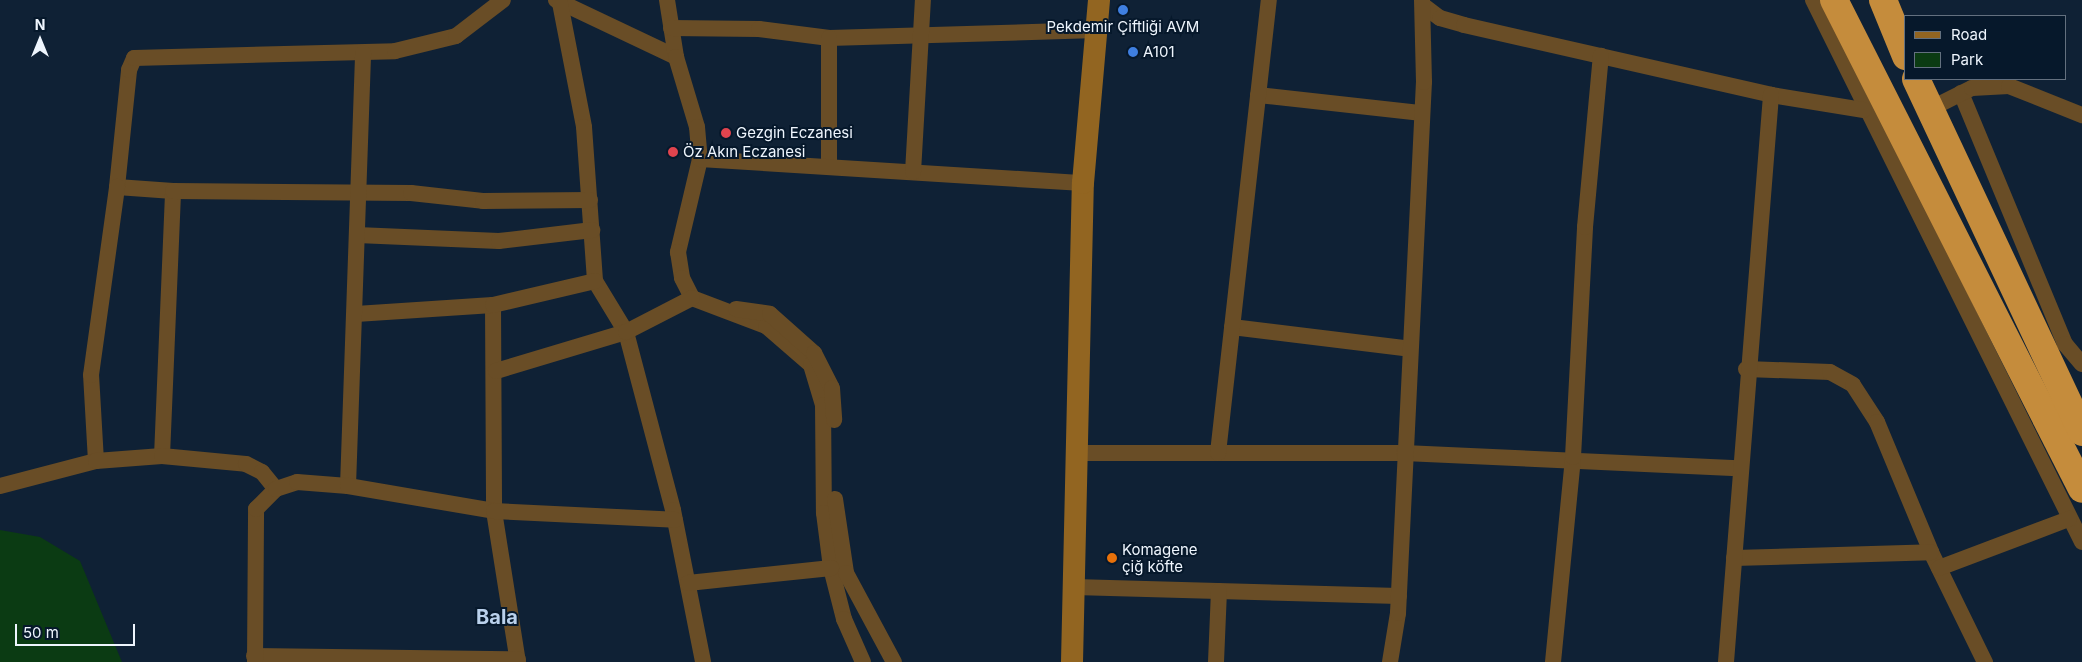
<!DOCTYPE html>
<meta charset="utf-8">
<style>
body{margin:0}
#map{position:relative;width:2082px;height:662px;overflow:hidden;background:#0f2135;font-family:Inter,sans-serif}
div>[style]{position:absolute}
.green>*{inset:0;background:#0b3b13}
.street>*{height:16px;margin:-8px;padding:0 8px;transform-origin:8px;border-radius:8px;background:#694d26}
.secondary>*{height:22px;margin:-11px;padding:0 11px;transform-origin:11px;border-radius:11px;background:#926521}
.highway>*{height:28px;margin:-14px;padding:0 14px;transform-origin:14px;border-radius:14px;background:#c58c3c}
.dots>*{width:14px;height:14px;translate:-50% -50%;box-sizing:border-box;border:2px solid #06182b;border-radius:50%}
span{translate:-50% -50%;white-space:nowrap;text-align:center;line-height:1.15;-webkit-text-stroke:4px #06182b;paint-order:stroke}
.poi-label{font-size:15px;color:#eef5fd}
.left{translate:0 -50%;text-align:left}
.district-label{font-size:20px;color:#bad1ec;font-weight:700}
.legend{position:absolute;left:1904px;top:15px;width:162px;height:65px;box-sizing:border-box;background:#06182b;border:1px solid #63707f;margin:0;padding:6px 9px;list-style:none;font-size:15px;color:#eef5fd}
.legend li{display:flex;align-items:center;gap:10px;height:25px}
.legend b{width:25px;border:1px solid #63707f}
.north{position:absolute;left:15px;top:15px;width:50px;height:50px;-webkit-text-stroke:4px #06182b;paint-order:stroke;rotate:0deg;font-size:14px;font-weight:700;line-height:20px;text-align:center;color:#eef5fd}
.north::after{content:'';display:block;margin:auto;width:18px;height:22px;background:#eef5fd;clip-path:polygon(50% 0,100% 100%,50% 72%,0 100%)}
.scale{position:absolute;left:15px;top:624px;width:120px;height:22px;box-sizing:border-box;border:2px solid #eef5fd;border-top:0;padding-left:6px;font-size:15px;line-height:18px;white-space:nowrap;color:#eef5fd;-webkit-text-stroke:4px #06182b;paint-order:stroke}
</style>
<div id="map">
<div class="green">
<i style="clip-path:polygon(0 530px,40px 537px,80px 561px,122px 662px,0 662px)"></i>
</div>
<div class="street">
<i style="left:556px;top:0;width:133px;rotate:25.4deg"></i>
<i style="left:667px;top:0;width:58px;rotate:81deg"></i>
<i style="left:676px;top:57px;width:73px;rotate:73.3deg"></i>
<i style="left:697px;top:127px;width:32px;rotate:85deg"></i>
<i style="left:700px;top:159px;width:96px;rotate:103.3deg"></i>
<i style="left:678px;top:252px;width:26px;rotate:81deg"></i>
<i style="left:682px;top:278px;width:22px;rotate:63deg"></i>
<i style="left:692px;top:298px;width:79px;rotate:20.7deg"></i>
<i style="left:766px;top:326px;width:60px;rotate:40.9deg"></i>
<i style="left:811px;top:365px;width:42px;rotate:73.3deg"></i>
<i style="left:823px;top:405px;width:108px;rotate:89.5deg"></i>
<i style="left:824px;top:513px;width:55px;rotate:82.7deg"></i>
<i style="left:831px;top:568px;width:53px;rotate:75.7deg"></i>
<i style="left:844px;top:619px;width:47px;rotate:66.2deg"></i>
<i style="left:1813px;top:0;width:605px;rotate:63.6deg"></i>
<i style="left:560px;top:3px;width:126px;rotate:79deg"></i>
<i style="left:584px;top:127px;width:154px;rotate:85.9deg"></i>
<i style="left:595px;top:281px;width:60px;rotate:58.7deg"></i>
<i style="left:626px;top:332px;width:184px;rotate:75.2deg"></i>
<i style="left:673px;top:510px;width:155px;rotate:78.8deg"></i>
<i style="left:1424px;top:6px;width:20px;rotate:37deg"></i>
<i style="left:1440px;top:18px;width:25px;rotate:16deg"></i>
<i style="left:1464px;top:25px;width:315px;rotate:12.8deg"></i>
<i style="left:1771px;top:95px;width:94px;rotate:9.2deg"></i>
<i style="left:671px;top:28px;width:88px;rotate:0.7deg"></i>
<i style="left:759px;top:29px;width:71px;rotate:7.3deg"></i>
<i style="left:829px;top:38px;width:268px;rotate:-1.7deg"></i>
<i style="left:829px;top:38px;width:129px;rotate:90deg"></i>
<i style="left:1961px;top:93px;width:272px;rotate:67.5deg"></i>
<i style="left:2065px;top:344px;width:26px;rotate:50deg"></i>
<i style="left:1258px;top:95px;width:165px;rotate:6.3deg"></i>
<i style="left:1930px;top:109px;width:47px;rotate:-26.6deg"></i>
<i style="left:1972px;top:88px;width:37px;rotate:-3deg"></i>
<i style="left:2009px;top:86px;width:79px;rotate:21.7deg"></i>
<i style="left:700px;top:159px;width:384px;rotate:3.6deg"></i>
<i style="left:913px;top:172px;width:172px;rotate:-86.7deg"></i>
<i style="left:173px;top:191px;width:56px;rotate:-175.9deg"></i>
<i style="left:117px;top:187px;width:118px;rotate:-84.1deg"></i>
<i style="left:129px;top:70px;width:13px;rotate:-67deg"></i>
<i style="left:134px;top:58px;width:261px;rotate:-1.5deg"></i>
<i style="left:395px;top:51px;width:63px;rotate:-13.8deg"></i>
<i style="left:456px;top:36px;width:59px;rotate:-37.5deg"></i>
<i style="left:357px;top:235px;width:142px;rotate:2.4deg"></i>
<i style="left:499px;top:241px;width:94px;rotate:-6.7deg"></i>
<i style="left:493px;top:305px;width:206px;rotate:89.7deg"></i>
<i style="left:494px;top:511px;width:153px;rotate:81deg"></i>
<i style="left:736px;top:309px;width:34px;rotate:8deg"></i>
<i style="left:770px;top:314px;width:59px;rotate:41.6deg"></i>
<i style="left:814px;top:353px;width:39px;rotate:63deg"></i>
<i style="left:832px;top:388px;width:32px;rotate:86deg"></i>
<i style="left:356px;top:314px;width:137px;rotate:-3.8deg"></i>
<i style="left:493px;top:305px;width:105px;rotate:-13.2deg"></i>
<i style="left:1232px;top:327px;width:179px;rotate:7deg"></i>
<i style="left:1746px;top:369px;width:84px;rotate:2deg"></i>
<i style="left:1830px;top:372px;width:26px;rotate:29deg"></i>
<i style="left:1853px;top:385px;width:44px;rotate:57deg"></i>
<i style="left:1877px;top:422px;width:141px;rotate:67.4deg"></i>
<i style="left:1931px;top:552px;width:123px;rotate:63.9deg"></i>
<i style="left:496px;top:371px;width:136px;rotate:-16.7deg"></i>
<i style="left:626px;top:332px;width:74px;rotate:-27.3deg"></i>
<i style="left:1076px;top:453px;width:328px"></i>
<i style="left:1404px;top:453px;width:334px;rotate:2.6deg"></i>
<i style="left:1218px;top:453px;width:456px;rotate:-83.6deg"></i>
<i style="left:162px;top:456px;width:265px;rotate:-87.6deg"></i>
<i style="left:173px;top:191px;width:238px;rotate:0.5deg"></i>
<i style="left:411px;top:193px;width:72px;rotate:6.3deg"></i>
<i style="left:483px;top:201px;width:107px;rotate:-0.5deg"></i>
<i style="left:96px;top:461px;width:86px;rotate:-93.3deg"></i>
<i style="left:91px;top:375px;width:190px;rotate:-82.1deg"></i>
<i style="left:0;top:486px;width:99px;rotate:-14.6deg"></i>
<i style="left:96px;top:461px;width:66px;rotate:-4.3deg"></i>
<i style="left:162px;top:456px;width:84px;rotate:5.4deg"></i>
<i style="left:246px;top:464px;width:18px;rotate:27deg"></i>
<i style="left:262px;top:472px;width:22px;rotate:51deg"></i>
<i style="left:348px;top:486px;width:433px;rotate:-88deg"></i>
<i style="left:835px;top:499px;width:75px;rotate:81.5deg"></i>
<i style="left:846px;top:573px;width:101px;rotate:61.7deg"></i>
<i style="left:1734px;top:558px;width:197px;rotate:-1.7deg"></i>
<i style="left:1939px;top:568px;width:139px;rotate:-20.7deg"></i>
<i style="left:688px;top:583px;width:144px;rotate:-6deg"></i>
<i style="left:1074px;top:587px;width:325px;rotate:1.6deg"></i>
<i style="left:254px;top:656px;width:264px;rotate:0.7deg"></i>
<i style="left:255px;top:662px;width:153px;rotate:-89.6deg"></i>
<i style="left:256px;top:509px;width:28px;rotate:-45deg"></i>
<i style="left:276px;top:489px;width:22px;rotate:-18deg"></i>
<i style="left:297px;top:482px;width:51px;rotate:4.5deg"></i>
<i style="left:348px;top:486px;width:148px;rotate:9.7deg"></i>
<i style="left:494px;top:511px;width:181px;rotate:2.8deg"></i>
<i style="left:1216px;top:662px;width:71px;rotate:-87.6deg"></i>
<i style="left:1390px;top:662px;width:50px;rotate:-80.7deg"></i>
<i style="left:1398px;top:613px;width:532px;rotate:-87.2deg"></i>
<i style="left:1424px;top:82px;width:82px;rotate:-91.4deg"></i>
<i style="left:1553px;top:662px;width:206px;rotate:-84.4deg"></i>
<i style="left:1573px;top:457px;width:230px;rotate:-87deg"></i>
<i style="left:1585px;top:227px;width:172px;rotate:-84.7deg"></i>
<i style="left:1726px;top:662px;width:569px;rotate:-85.46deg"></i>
</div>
<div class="secondary">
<i style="left:1072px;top:662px;width:479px;rotate:-88.7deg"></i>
<i style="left:1083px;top:183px;width:184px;rotate:-85deg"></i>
</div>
<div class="highway">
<i style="left:1834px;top:0;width:548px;rotate:63.11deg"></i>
<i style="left:1883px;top:0;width:61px;rotate:67.7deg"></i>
<i style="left:1916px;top:79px;width:390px;rotate:64.8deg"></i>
</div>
<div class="dots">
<i style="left:1123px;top:10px;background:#3f7fe0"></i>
<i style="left:1133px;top:52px;background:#3f7fe0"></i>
<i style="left:726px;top:133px;background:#e0444e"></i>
<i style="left:673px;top:152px;background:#e0444e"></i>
<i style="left:1112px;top:558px;background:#e8710a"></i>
</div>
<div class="poi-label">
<span style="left:1123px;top:27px">Pekdemir Çiftliği AVM</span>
<span class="left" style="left:1143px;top:52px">A101</span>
<span class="left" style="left:736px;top:133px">Gezgin Eczanesi</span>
<span class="left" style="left:683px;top:152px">Öz Akın Eczanesi</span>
<span class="left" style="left:1122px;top:558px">Komagene<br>çiğ köfte</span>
</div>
<div class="district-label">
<span style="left:497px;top:617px">Bala</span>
</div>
<ul class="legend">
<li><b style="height:6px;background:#926521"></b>Road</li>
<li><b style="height:14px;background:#0b3b13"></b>Park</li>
</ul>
<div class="north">N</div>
<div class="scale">50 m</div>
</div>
